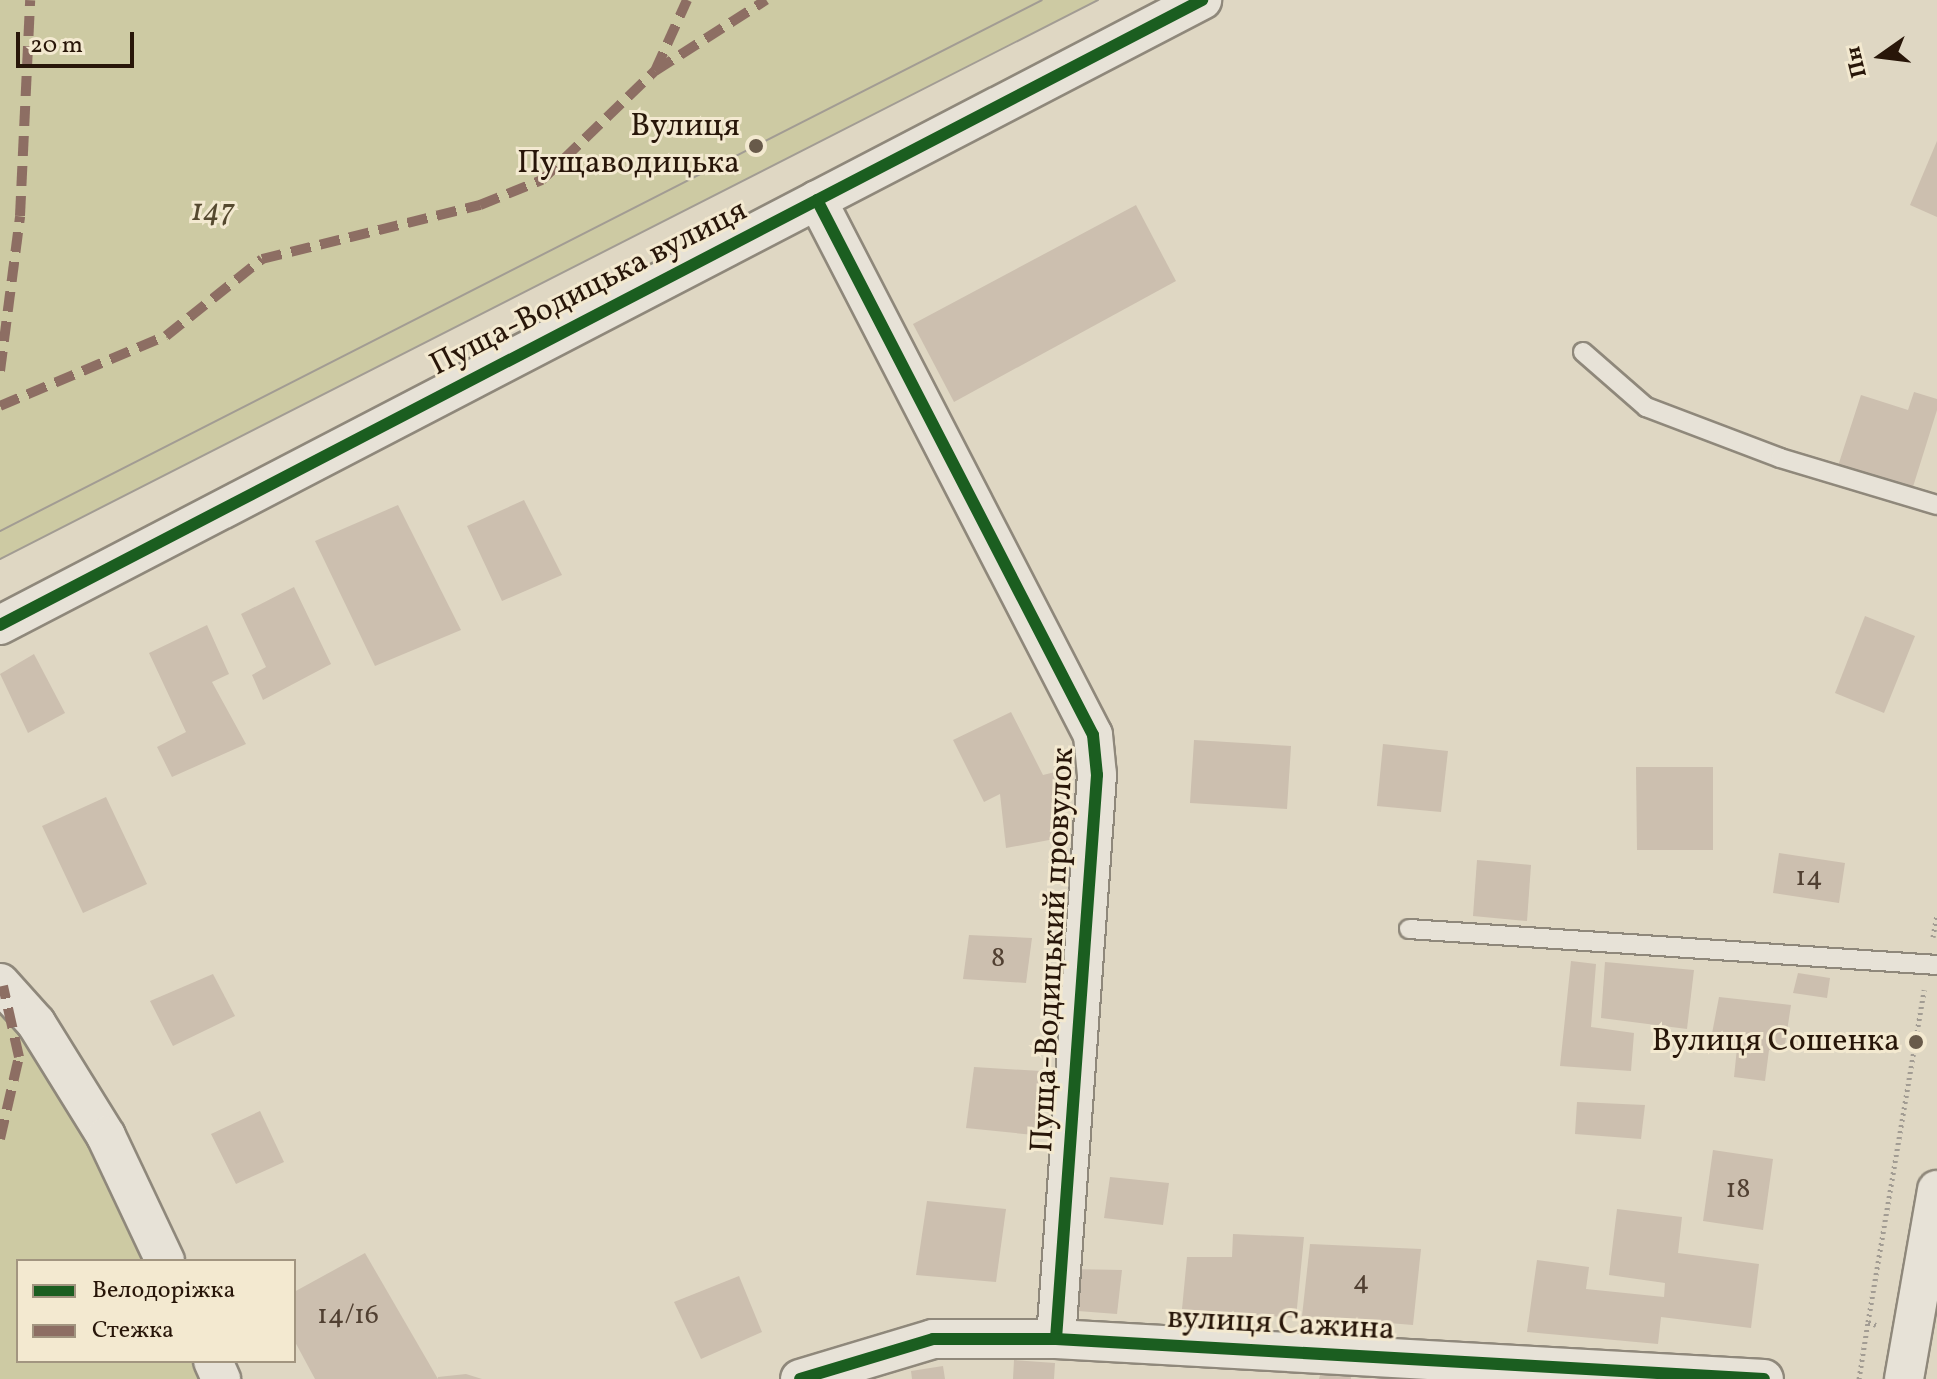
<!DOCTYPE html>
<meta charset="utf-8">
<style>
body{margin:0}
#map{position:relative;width:1937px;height:1379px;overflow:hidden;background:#dfd7c3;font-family:Vollkorn,serif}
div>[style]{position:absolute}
.green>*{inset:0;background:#cdcaa3}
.building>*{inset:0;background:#ccbfaf}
.path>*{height:5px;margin-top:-2.5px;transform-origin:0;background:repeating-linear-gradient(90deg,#a29c93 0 2px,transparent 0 6px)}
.roads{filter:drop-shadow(2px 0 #8f887b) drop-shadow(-2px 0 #8f887b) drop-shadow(0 2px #8f887b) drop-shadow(0 -2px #8f887b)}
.lane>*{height:18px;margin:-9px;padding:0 9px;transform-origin:9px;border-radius:9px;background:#e7e2d7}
.street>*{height:38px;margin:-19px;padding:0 19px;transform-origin:19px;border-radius:19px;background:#e7e2d7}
.tram>*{height:2px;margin:-1px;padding:0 1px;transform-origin:1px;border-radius:1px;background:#a29c93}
.quiet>*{height:10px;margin-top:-5px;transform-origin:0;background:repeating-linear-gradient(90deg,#8d6e63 0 20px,transparent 0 30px)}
.cycleway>*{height:12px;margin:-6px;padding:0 6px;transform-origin:6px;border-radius:6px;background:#1b5e20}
.dots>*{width:22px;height:22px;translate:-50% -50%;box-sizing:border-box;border:4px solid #f3e9d0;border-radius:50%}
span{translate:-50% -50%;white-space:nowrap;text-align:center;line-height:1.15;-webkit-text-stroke:6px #f3e9d0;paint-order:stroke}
.number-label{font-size:28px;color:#514032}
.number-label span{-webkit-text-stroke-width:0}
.poi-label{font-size:32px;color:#281609}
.right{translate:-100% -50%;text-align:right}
.park-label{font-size:32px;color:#55492f;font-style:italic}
.street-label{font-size:32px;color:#281609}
.legend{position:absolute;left:16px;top:1259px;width:280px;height:104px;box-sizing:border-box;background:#f3e9d0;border:2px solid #a29580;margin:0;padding:10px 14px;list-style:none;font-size:24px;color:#281609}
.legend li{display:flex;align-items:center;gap:16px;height:40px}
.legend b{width:40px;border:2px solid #a29580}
.north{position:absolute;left:1841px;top:16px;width:80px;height:80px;-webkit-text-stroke:6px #f3e9d0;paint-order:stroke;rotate:256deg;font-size:22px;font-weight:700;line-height:32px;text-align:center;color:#281609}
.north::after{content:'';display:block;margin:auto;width:28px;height:36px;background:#281609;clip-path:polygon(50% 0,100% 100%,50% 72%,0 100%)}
.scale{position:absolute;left:16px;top:32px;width:118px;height:36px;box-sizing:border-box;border:4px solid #281609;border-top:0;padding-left:10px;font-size:24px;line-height:28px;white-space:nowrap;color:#281609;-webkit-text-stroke:6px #f3e9d0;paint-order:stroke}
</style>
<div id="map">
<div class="green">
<i style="clip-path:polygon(0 0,1098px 0,0 559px)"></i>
<i style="clip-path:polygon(0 983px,165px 1261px,18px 1261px,18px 1361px,213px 1361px,221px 1379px,0 1379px)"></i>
</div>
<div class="building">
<i style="clip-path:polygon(1937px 141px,1937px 217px,1910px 205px)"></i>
<i style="clip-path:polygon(1136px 205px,1176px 281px,954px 402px,913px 324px)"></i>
<i style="clip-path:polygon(1914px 392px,1937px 399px,1937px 410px,1912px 490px,1838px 466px,1861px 395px,1908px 410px)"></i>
<i style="clip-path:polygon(524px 500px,562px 575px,502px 601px,467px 526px)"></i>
<i style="clip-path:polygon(398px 505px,461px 630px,375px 666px,315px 541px)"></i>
<i style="clip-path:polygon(294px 587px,331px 664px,263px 700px,252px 675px,266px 667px,241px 614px)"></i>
<i style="clip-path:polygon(1865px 616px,1915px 636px,1884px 713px,1835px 693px)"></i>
<i style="clip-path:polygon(207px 625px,229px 674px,212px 682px,246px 744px,172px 777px,157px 747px,186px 732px,149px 653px)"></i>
<i style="clip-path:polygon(34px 654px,65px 713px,28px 733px,0 674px)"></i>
<i style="clip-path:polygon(1011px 712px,1043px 775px,1055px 772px,1065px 837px,1006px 848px,1000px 794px,984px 802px,953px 740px)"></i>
<i style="clip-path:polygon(1194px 740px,1291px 746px,1287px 809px,1190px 803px)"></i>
<i style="clip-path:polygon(1383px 744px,1448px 751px,1441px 812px,1377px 806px)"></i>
<i style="clip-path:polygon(1636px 767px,1713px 767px,1713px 850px,1637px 850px)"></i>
<i style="clip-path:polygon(106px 797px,147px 884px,83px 913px,42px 826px)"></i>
<i style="clip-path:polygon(1779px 853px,1845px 863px,1839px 903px,1773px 893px)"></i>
<i style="clip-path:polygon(1477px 860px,1531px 865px,1527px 921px,1473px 916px)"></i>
<i style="clip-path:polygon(969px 935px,1032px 938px,1026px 983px,963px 979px)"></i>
<i style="clip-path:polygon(1571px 961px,1596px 964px,1591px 1027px,1634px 1033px,1631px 1071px,1560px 1066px)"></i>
<i style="clip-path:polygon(1605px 962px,1694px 970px,1687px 1029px,1601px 1018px)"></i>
<i style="clip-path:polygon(1798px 973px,1830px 978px,1827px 998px,1793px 993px)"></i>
<i style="clip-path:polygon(213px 974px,235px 1016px,173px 1046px,150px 1001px)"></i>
<i style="clip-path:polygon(1719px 997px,1791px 1005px,1784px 1051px,1769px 1050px,1765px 1081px,1734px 1077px,1737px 1048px,1710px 1044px)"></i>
<i style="clip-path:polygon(974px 1067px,1041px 1071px,1034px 1135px,966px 1128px)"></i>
<i style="clip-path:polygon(1577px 1102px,1645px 1105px,1641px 1139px,1575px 1134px)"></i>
<i style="clip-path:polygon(260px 1111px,284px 1162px,236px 1184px,211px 1134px)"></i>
<i style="clip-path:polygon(1713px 1150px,1773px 1159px,1763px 1230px,1703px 1221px)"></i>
<i style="clip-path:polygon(1110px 1177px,1169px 1183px,1163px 1225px,1104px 1218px)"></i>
<i style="clip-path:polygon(927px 1201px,1006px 1209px,996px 1282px,916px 1275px)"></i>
<i style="clip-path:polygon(1617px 1209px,1682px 1217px,1678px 1253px,1759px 1264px,1751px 1328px,1661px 1317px,1658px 1344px,1527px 1332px,1537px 1260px,1589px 1267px,1586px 1289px,1664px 1297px,1665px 1283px,1609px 1275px)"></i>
<i style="clip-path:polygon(1233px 1234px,1304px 1237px,1296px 1318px,1182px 1309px,1187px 1257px,1232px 1257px)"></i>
<i style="clip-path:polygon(1310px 1244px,1421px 1249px,1413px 1325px,1302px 1316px)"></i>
<i style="clip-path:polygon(365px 1253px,438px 1379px,315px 1379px,294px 1340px,294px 1292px)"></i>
<i style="clip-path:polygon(1068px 1269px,1122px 1270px,1117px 1314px,1065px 1310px)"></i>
<i style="clip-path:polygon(739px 1276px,762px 1332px,701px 1359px,674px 1302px)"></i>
<i style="clip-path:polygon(1014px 1360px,1055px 1363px,1054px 1379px,1013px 1379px)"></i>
<i style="clip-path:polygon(943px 1366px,945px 1379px,912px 1379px,911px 1371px)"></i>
<i style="clip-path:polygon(466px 1374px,482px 1379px,438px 1379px,438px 1377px)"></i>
<i style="clip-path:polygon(1320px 1375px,1351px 1377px,1351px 1379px,1319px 1379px)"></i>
</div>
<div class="path">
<i style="left:1933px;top:937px;width:23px;rotate:-80deg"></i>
<i style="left:1876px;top:1325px;width:9px;rotate:-159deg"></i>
<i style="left:1868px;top:1322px;width:337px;rotate:-80.4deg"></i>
<i style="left:1859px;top:1379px;width:58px;rotate:-81deg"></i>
</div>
<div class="roads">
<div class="lane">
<i style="left:1583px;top:352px;width:84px;rotate:41.1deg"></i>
<i style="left:1646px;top:407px;width:143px;rotate:20.8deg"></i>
<i style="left:1780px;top:458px;width:164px;rotate:16.7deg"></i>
<i style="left:1409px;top:929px;width:529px;rotate:3.9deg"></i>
</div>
<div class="street">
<i style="left:817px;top:200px;width:602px;rotate:62.71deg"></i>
<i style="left:1093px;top:735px;width:40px;rotate:84.3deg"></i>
<i style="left:1097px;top:775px;width:565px;rotate:94.16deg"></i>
<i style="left:0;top:625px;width:1355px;rotate:-27.47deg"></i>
<i style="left:0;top:983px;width:54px;rotate:48deg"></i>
<i style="left:36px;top:1023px;width:133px;rotate:58.2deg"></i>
<i style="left:106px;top:1136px;width:138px;rotate:64.7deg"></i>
<i style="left:213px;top:1361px;width:20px;rotate:66deg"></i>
<i style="left:800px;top:1379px;width:139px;rotate:-16.7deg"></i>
<i style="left:933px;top:1339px;width:123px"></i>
<i style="left:1056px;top:1339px;width:709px;rotate:3.23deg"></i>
<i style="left:1904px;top:1379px;width:192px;rotate:-80.1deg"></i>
</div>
</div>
<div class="tram">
<i style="left:0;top:531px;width:1169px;rotate:-27deg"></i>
<i style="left:0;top:559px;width:1232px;rotate:-26.98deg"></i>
</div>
<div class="quiet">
<i style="left:655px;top:71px;width:132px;rotate:-32.6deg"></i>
<i style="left:0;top:371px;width:156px;rotate:-82.6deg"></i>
<i style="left:20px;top:216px;width:216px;rotate:-87.3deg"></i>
<i style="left:0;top:406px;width:180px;rotate:-22.9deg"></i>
<i style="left:166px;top:336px;width:123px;rotate:-38.7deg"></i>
<i style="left:262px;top:259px;width:225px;rotate:-13.9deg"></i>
<i style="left:480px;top:205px;width:67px;rotate:-22deg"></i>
<i style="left:542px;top:180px;width:157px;rotate:-44deg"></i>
<i style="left:655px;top:71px;width:78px;rotate:-65.7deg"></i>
<i style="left:0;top:1139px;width:84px;rotate:-77deg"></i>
<i style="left:19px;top:1057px;width:73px;rotate:-102.7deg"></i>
</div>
<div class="cycleway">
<i style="left:817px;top:200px;width:602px;rotate:62.71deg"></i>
<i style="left:1093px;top:735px;width:40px;rotate:84.3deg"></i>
<i style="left:1097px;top:775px;width:565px;rotate:94.16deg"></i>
<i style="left:0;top:625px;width:1355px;rotate:-27.47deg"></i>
<i style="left:800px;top:1379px;width:139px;rotate:-16.7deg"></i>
<i style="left:933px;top:1339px;width:123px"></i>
<i style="left:1056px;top:1339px;width:709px;rotate:3.23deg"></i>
</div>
<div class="dots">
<i style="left:756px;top:146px;background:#685a4a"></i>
<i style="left:1916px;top:1042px;background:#685a4a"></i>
</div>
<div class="number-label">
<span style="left:1809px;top:878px">14</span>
<span style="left:998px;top:959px">8</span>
<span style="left:1738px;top:1190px">18</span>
<span style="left:1361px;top:1282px">4</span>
<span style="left:348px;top:1316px">14/16</span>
</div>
<div class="poi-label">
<span class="right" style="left:740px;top:146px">Вулиця<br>Пущаводицька</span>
<span class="right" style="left:1900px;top:1042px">Вулиця Сошенка</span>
</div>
<div class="park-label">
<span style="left:213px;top:212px">147</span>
</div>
<div class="street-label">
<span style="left:589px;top:289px;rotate:-27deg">Пуща-Водицька вулиця</span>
<span style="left:1054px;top:950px;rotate:-87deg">Пуща-Водицький провулок</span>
<span style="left:1281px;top:1325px;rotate:3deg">вулиця Сажина</span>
</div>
<ul class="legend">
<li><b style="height:10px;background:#1b5e20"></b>Велодоріжка</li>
<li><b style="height:10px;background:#8d6e63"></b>Стежка</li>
</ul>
<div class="north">Пн</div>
<div class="scale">20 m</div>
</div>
